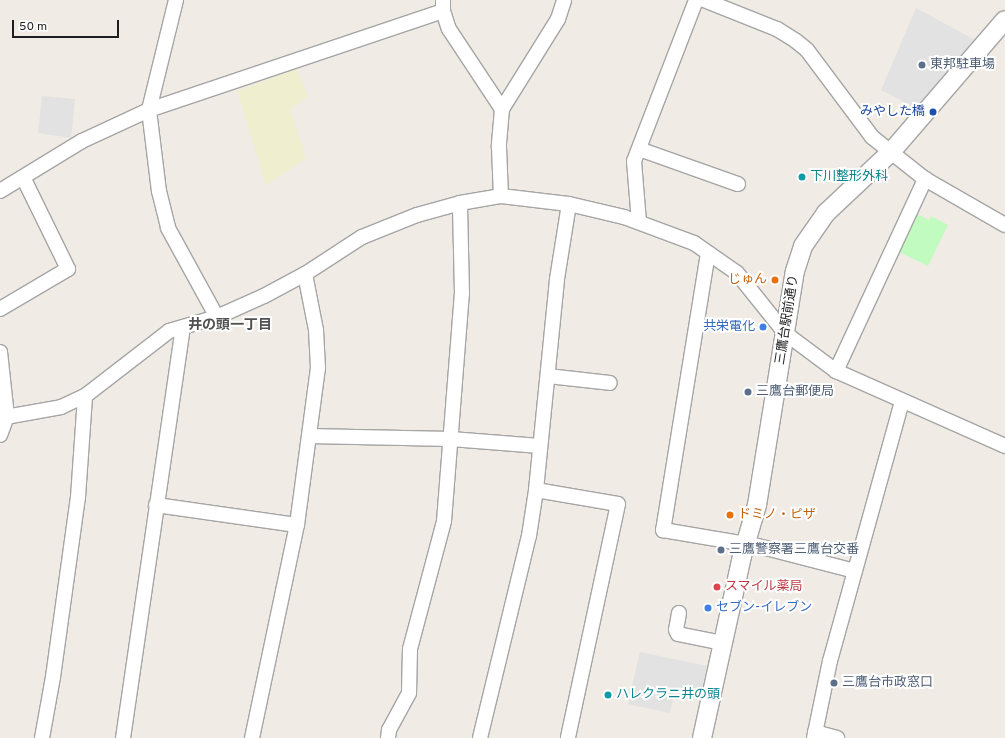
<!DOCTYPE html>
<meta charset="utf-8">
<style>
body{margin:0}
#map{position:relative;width:1005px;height:738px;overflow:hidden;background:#f0ebe4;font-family:Overpass,"Noto Sans JP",sans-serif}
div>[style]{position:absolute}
.farmland>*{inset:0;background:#efeecf}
.park>*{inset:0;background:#c1fbbf}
.parking>*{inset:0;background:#e2e2e2}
.roads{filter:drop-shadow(1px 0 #a5a5a5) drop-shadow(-1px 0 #a5a5a5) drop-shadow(0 1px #a5a5a5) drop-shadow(0 -1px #a5a5a5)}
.minor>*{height:14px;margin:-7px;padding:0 7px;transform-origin:7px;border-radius:7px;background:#fff}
.tertiary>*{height:18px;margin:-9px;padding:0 9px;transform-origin:9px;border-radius:9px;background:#fff}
.dots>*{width:11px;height:11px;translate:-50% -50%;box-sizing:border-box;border:2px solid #fff;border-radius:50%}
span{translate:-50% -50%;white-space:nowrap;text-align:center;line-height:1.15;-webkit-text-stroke:4px #fff;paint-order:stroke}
.service-label{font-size:13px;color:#4e5e75}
.left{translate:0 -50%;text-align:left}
.transit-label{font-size:13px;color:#164399}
.right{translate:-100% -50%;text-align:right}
.culture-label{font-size:13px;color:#0d838f}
.food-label{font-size:13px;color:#c56008}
.street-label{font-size:13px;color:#1e1e1e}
.shop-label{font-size:13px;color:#366cbe}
.health-label{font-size:13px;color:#be3a42}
.neighbourhood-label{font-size:14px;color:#515151;font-weight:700}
.scale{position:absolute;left:12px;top:20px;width:107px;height:18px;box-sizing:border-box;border:2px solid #1e1e1e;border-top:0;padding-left:5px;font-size:12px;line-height:14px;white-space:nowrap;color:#1e1e1e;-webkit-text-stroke:3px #fff;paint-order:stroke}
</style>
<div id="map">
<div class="farmland">
<i style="clip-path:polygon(297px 69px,308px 97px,290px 109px,306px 159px,266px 185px,237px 91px)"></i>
</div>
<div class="park">
<i style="clip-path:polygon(915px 213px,929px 220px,931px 216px,948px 225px,928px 266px,897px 251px)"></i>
</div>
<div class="parking">
<i style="clip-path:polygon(916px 8px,975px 40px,915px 108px,881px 90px)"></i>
<i style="clip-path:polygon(42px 96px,75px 99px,71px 138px,38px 133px)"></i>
<i style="clip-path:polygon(640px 652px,707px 666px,700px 695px,675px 690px,670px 713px,628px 704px)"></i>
</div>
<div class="roads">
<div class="minor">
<i style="left:176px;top:0;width:113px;rotate:103.8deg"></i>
<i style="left:149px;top:110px;width:82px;rotate:83deg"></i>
<i style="left:159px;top:191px;width:38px;rotate:76deg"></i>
<i style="left:168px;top:228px;width:102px;rotate:61.2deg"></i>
<i style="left:443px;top:0;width:11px;rotate:90deg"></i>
<i style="left:443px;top:11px;width:19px;rotate:72deg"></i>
<i style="left:449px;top:29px;width:96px;rotate:56.5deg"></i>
<i style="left:502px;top:109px;width:38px;rotate:95deg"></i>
<i style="left:499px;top:147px;width:49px;rotate:87.7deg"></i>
<i style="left:704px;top:0;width:79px;rotate:21.7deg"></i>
<i style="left:777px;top:29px;width:22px;rotate:32deg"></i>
<i style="left:796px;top:41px;width:14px;rotate:39deg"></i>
<i style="left:807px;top:50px;width:109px;rotate:53.2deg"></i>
<i style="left:872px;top:137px;width:68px;rotate:38.4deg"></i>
<i style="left:925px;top:179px;width:92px;rotate:29.9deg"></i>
<i style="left:502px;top:109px;width:106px;rotate:-58.1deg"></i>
<i style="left:558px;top:19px;width:20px;rotate:-72deg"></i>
<i style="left:639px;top:149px;width:105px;rotate:19.5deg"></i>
<i style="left:0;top:191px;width:96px;rotate:-31.4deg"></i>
<i style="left:82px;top:141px;width:74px;rotate:-24.8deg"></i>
<i style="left:149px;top:110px;width:310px;rotate:-18.6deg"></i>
<i style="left:639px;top:222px;width:61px;rotate:-94.7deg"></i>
<i style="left:634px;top:161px;width:173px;rotate:-68.9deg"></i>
<i style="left:708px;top:253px;width:281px;rotate:99.2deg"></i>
<i style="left:663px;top:530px;width:96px;rotate:9.6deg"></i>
<i style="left:758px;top:546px;width:100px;rotate:14.5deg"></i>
<i style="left:0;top:309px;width:79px;rotate:-30.5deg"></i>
<i style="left:68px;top:269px;width:102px;rotate:-116.1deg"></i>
<i style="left:0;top:352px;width:64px;rotate:83.8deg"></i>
<i style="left:7px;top:416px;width:20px;rotate:110deg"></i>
<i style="left:836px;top:371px;width:212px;rotate:-65.1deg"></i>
<i style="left:548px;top:376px;width:62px;rotate:6.4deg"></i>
<i style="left:0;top:418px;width:62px;rotate:-10.2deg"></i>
<i style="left:61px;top:407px;width:26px;rotate:-25deg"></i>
<i style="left:85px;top:396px;width:106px;rotate:-37.7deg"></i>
<i style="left:169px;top:331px;width:50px;rotate:-16.3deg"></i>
<i style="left:217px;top:317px;width:51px;rotate:-24.1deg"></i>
<i style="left:264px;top:296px;width:47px;rotate:-28.2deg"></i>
<i style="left:305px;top:274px;width:68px;rotate:-33deg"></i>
<i style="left:362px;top:237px;width:59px;rotate:-21.8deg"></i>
<i style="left:417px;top:215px;width:45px;rotate:-15.6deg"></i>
<i style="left:460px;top:203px;width:42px;rotate:-9.7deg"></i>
<i style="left:501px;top:196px;width:68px;rotate:6.7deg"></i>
<i style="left:569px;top:204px;width:57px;rotate:13.3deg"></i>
<i style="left:624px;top:217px;width:75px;rotate:20.4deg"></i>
<i style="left:694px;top:243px;width:52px;rotate:34.9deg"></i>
<i style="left:737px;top:273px;width:77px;rotate:51.3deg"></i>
<i style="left:785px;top:333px;width:64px;rotate:36.7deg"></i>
<i style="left:836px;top:371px;width:185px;rotate:23.9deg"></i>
<i style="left:309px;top:436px;width:142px;rotate:1.2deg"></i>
<i style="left:451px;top:439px;width:89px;rotate:4.5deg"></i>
<i style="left:536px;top:490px;width:83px;rotate:9.7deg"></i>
<i style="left:618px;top:504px;width:239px;rotate:102.1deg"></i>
<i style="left:156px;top:505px;width:142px;rotate:8.1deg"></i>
<i style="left:679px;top:613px;width:17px;rotate:100deg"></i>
<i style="left:676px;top:630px;width:4px;rotate:63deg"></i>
<i style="left:678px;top:634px;width:46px;rotate:11.3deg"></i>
<i style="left:815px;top:732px;width:23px;rotate:15deg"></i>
<i style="left:42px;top:738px;width:62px;rotate:-79.8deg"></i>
<i style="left:53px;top:677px;width:182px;rotate:-82.1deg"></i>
<i style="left:78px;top:497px;width:101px;rotate:-86deg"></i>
<i style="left:123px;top:738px;width:414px;rotate:-81.7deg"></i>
<i style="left:252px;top:738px;width:218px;rotate:-78.1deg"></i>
<i style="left:297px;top:525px;width:158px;rotate:-82.4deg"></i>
<i style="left:318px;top:368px;width:38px;rotate:-93deg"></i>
<i style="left:316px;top:330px;width:57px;rotate:-101.1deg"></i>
<i style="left:388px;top:738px;width:8px;rotate:-83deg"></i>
<i style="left:389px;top:730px;width:42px;rotate:-61.6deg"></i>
<i style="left:409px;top:693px;width:44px;rotate:-88.7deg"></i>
<i style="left:410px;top:649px;width:132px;rotate:-75.1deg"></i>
<i style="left:444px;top:521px;width:228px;rotate:-85.5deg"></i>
<i style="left:462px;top:294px;width:91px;rotate:-91.3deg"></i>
<i style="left:480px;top:738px;width:208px;rotate:-76.4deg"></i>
<i style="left:529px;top:536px;width:47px;rotate:-81.3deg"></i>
<i style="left:536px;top:490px;width:212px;rotate:-84.3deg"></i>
<i style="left:557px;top:279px;width:76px;rotate:-80.9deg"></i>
<i style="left:814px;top:738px;width:79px;rotate:-78.3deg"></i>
<i style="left:830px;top:661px;width:269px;rotate:-74.5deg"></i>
</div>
<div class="tertiary">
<i style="left:702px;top:738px;width:186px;rotate:-77.6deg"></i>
<i style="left:742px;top:556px;width:53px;rotate:-73.6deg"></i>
<i style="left:757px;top:505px;width:237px;rotate:-80.8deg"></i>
<i style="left:795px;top:271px;width:26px;rotate:-72deg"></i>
<i style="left:803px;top:246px;width:40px;rotate:-55.1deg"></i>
<i style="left:826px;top:213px;width:89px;rotate:-43.2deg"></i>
<i style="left:891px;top:152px;width:174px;rotate:-49.2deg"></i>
</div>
</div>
<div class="dots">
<i style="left:922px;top:65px;background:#5c6f8a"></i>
<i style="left:933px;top:112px;background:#1a4fb4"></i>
<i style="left:802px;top:177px;background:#0f9aa8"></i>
<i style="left:775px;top:280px;background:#e8710a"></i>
<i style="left:763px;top:327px;background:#3f7fe0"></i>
<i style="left:748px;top:392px;background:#5c6f8a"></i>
<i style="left:730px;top:515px;background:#e8710a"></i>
<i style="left:721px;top:550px;background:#5c6f8a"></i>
<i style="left:717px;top:587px;background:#e0444e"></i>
<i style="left:708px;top:608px;background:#3f7fe0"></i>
<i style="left:834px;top:683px;background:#5c6f8a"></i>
<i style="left:608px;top:695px;background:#0f9aa8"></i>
</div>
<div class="service-label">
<span class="left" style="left:930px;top:65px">東邦駐車場</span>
<span class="left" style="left:756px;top:392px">三鷹台郵便局</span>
<span class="left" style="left:729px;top:550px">三鷹警察署三鷹台交番</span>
<span class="left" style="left:842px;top:683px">三鷹台市政窓口</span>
</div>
<div class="transit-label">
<span class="right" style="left:925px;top:112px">みやした橋</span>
</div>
<div class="culture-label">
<span class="left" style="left:810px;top:177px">下川整形外科</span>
<span class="left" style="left:616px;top:695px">ハレクラニ井の頭</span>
</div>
<div class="food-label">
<span class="right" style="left:767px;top:280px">じゅん</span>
<span class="left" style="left:738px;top:515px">ドミノ・ピザ</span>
</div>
<div class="street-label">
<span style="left:788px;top:320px;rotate:-81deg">三鷹台駅前通り</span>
</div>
<div class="shop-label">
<span class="right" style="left:755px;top:327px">共栄電化</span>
<span class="left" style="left:716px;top:608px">セブン-イレブン</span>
</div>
<div class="health-label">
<span class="left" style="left:725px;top:587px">スマイル薬局</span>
</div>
<div class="neighbourhood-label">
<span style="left:230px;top:326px">井の頭一丁目</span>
</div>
<div class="scale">50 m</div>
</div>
